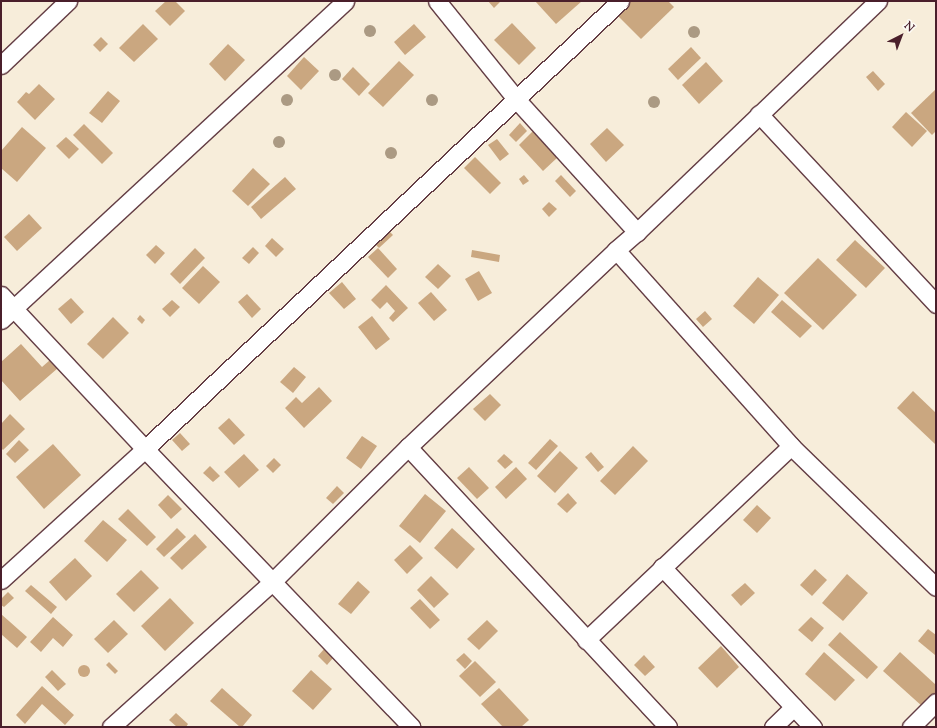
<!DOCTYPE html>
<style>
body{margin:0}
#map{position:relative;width:937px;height:728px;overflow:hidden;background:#f7edda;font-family:"Sorts Mill Goudy",serif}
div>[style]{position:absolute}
.building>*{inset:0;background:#caa780}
.round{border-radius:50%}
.roads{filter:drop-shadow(1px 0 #643e45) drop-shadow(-1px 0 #643e45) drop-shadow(0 1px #643e45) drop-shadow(0 -1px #643e45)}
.minor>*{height:17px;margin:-8.5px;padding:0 8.5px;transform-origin:8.5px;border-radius:8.5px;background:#fff}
.trees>*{width:12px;height:12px;margin:-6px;border-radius:50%;background:#ab9a83}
span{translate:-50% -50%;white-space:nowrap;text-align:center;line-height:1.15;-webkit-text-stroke:3px #fdfcf7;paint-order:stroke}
.frame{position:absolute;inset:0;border:2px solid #4a1f2b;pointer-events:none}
.north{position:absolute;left:881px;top:16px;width:40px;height:40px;-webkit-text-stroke:3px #fdfcf7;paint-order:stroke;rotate:42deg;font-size:11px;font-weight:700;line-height:16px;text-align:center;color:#4a1f2b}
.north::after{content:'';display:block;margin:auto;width:14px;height:18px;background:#4a1f2b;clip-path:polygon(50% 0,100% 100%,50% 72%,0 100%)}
</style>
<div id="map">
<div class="building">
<i style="clip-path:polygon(166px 1px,175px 1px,185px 11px,170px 26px,155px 11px)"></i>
<i style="clip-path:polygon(488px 1px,501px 1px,494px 8px)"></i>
<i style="clip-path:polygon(535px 1px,582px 1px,556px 24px)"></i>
<i style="clip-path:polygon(628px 1px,668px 1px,674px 7px,641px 39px,615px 13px)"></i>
<i style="clip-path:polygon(512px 23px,536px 48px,519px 65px,494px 40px)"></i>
<i style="clip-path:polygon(143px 24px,158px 39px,134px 62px,119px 48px)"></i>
<i style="clip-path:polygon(414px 24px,426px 37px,405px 55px,394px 42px)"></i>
<i style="clip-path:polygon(101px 37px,108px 44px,100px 52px,93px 45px)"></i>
<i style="clip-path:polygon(228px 44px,245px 60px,225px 81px,209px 64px)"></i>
<i style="clip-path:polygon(691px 47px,701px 58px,678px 80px,668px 69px)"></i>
<i style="clip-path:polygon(304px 57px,319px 71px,301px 90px,287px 76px)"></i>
<i style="clip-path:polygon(399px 61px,414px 75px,383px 107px,368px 93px)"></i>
<i style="clip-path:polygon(706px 62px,723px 81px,699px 104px,682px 85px)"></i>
<i style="clip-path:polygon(353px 67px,370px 84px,359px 96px,342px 79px)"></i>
<i style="clip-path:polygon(873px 71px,885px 84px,878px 91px,866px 77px)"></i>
<i style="clip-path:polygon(39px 84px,55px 99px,35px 120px,17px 102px,26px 92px,29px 94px)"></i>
<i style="clip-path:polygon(936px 89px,936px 131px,932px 135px,911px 113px)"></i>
<i style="clip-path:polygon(108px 91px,120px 101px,102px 123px,89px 113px)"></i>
<i style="clip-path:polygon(906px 112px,927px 131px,912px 147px,892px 127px)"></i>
<i style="clip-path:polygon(520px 123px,527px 131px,516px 142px,509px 135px)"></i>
<i style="clip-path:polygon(84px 124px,113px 153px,102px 164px,73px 135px)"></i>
<i style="clip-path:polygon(22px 127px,46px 148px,17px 182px,1px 168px,1px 151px)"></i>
<i style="clip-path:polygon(607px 128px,624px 145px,606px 162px,590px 144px)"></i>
<i style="clip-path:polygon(533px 131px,558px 157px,543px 171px,519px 145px)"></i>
<i style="clip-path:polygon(66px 137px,79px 149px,69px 159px,56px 146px)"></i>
<i style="clip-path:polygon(497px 139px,509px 154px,500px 161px,488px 145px)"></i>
<i style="clip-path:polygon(475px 157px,501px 183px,490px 194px,464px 168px)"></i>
<i style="clip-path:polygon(253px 168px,270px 184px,248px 206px,232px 191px)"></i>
<i style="clip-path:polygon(524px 175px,529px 181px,523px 185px,519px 179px)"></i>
<i style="clip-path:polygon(561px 175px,576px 191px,570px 197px,555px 181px)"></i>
<i style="clip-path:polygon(285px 177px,296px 189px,261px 219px,251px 207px)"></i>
<i style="clip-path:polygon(549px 202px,557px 209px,549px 217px,542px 209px)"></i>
<i style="clip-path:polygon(29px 214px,42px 228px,17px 251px,4px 237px)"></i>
<i style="clip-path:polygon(383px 225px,393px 235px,379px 248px,370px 239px)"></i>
<i style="clip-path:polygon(272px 238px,284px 249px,276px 257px,265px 246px)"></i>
<i style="clip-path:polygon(855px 240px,885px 268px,866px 288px,836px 260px)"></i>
<i style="clip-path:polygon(156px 245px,165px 253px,155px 264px,146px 255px)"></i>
<i style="clip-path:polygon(253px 247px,259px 253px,249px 264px,242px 258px)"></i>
<i style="clip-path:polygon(195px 248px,205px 258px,180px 284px,170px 274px)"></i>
<i style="clip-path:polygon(378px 248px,397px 269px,388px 278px,368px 257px)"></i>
<i style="clip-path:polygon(472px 250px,500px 255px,499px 262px,471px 257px)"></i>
<i style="clip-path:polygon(818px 258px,857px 295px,823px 330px,784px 293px)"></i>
<i style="clip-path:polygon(438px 264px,451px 276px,438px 289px,425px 277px)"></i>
<i style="clip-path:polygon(203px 266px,220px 282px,199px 304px,182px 288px)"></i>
<i style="clip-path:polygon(479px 271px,492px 293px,478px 301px,465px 279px)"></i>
<i style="clip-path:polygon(758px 277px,779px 295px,754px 324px,733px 306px)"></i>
<i style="clip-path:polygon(342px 282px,356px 299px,344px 309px,329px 293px)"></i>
<i style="clip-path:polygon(386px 285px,408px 308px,393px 322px,389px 318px,395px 311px,387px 302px,380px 309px,371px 300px)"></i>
<i style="clip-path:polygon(431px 292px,447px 310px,434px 321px,418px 303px)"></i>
<i style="clip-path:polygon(247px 294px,261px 309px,252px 318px,238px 302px)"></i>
<i style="clip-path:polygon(71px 298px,84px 312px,71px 324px,58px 309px)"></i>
<i style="clip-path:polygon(172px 300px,180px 307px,170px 317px,162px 309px)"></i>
<i style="clip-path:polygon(782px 300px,812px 326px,800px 338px,771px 312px)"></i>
<i style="clip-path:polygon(705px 311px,712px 319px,703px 327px,696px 319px)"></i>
<i style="clip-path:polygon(140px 315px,145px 320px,142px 324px,137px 319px)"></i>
<i style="clip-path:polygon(372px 316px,390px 339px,376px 350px,358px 327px)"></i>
<i style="clip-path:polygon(113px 317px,129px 333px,103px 359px,87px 344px)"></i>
<i style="clip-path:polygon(21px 344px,42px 367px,50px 360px,58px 368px,20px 401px,1px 380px,1px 362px)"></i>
<i style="clip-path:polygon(294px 367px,306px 377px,293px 393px,280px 382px)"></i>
<i style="clip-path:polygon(319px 387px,332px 401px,304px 428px,285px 408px,296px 397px,302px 403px)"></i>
<i style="clip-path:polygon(913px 391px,936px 413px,935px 444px,897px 408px)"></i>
<i style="clip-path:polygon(490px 394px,501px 405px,485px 421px,473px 409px)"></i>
<i style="clip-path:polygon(10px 414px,25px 429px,3px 450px,1px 448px,1px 424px)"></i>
<i style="clip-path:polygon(229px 418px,245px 435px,234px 445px,218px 428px)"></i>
<i style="clip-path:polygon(180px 433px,190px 444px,182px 451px,172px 440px)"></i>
<i style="clip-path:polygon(362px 436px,377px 446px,361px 469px,346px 458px)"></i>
<i style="clip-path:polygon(550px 439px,558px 446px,536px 470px,528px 463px)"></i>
<i style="clip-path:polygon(19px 440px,29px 450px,15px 463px,6px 454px)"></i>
<i style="clip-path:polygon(53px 444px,81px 475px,44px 509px,16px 477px)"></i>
<i style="clip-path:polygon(633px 446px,648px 461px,615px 495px,600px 481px)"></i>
<i style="clip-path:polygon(560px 451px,578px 468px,555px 493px,537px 476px)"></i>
<i style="clip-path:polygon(591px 452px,604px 467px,598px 472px,585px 457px)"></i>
<i style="clip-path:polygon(244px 454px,259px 470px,239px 488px,224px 472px)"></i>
<i style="clip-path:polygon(504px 454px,513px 462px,505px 469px,497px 461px)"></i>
<i style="clip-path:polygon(274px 458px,281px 465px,273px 473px,266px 466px)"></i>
<i style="clip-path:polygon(210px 466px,220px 476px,213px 482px,203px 473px)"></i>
<i style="clip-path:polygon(469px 467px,489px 488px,477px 499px,457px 478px)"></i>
<i style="clip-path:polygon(516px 467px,527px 479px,506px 499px,495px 487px)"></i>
<i style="clip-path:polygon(337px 486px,344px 493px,333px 504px,326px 498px)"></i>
<i style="clip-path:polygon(568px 493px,577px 503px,567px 513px,557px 504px)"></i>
<i style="clip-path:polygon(425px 494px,446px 511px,420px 543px,399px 526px)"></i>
<i style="clip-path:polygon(168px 495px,182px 509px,171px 519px,158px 505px)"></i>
<i style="clip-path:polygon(757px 505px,771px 518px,757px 533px,743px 520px)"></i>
<i style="clip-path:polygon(128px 509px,156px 537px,147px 546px,118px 519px)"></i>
<i style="clip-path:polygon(103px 520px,127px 540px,107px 562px,84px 541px)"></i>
<i style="clip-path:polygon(177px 528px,186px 537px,164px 557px,156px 549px)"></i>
<i style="clip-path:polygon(452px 528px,475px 549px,457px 569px,434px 548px)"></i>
<i style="clip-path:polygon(195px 534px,207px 547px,182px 570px,170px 558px)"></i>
<i style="clip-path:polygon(410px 545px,423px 558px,407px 574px,394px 560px)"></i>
<i style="clip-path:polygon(75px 558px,92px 576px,66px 601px,49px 582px)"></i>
<i style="clip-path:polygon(815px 569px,827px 580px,812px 596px,800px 585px)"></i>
<i style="clip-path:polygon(141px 570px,159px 588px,134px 612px,116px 594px)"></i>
<i style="clip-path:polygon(847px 574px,868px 593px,843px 621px,822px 603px)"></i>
<i style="clip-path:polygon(431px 576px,449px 594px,434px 608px,417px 590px)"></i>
<i style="clip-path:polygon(358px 581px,370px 592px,351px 614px,338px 604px)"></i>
<i style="clip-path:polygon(745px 583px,755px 593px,741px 606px,731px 595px)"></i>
<i style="clip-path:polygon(31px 585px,57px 607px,51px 614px,25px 591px)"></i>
<i style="clip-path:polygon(8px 592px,14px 598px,4px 607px,1px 605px,1px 599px)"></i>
<i style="clip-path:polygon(170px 598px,194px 623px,165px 651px,141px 626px)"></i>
<i style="clip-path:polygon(420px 599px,440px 620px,430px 629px,410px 608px)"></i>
<i style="clip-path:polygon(1px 614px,27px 637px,17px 648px,1px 634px)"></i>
<i style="clip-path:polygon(53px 617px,73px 635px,63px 647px,53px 638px,41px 652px,30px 642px)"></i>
<i style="clip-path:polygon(811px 617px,824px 628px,812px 642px,798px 630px)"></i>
<i style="clip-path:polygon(114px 620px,128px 634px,108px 653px,94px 639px)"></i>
<i style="clip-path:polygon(487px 620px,498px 631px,479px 650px,467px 639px)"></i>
<i style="clip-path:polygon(928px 629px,936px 635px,935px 655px,918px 641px)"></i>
<i style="clip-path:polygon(840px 632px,878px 667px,867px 679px,828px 645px)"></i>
<i style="clip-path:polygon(721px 646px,739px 667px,717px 688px,698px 668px)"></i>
<i style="clip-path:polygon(324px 649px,333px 658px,327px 665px,318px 656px)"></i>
<i style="clip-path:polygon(824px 652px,855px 680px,835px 701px,805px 674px)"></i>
<i style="clip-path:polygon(900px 652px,936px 685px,936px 692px,923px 707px,883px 671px)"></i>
<i style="clip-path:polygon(464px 653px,472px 661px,465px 669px,456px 660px)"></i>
<i style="clip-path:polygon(644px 655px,655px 667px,645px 676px,634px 665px)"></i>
<i style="clip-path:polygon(475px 661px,496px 682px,480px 697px,459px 676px)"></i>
<i style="clip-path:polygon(109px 662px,118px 671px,115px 674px,106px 665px)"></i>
<i class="round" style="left:78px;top:665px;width:12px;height:12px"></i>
<i style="clip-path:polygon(52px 670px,66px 684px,58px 691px,45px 677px)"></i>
<i style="clip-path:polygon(311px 670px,332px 689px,313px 710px,292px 691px)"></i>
<i style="clip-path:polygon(42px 686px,74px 715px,65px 725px,42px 704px,25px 724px,16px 715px)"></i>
<i style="clip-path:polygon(222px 688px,252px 715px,242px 727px,240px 727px,210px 701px)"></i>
<i style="clip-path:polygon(499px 688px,529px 720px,521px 727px,503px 727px,481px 704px)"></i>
<i style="clip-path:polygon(176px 713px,188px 724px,186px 727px,177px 727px,169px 720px)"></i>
</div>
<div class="roads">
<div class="minor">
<i style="left:437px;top:1px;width:126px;rotate:51.1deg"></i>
<i style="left:516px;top:99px;width:180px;rotate:47.7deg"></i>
<i style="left:1px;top:65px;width:93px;rotate:-43.7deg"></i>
<i style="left:759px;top:114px;width:260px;rotate:47deg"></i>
<i style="left:616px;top:250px;width:263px;rotate:48.2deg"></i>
<i style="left:791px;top:446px;width:202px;rotate:44.2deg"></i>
<i style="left:1px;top:295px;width:211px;rotate:46.9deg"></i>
<i style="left:145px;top:449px;width:385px;rotate:46.2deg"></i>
<i style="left:1px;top:320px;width:469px;rotate:-42.8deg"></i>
<i style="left:408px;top:447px;width:382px;rotate:47.1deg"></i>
<i style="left:662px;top:567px;width:220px;rotate:46.7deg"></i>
<i style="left:1px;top:580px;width:195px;rotate:-42.3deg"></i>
<i style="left:145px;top:449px;width:653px;rotate:-43.32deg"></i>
<i style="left:586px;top:640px;width:282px;rotate:-43.4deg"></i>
<i style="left:111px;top:727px;width:218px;rotate:-42deg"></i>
<i style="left:273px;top:581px;width:190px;rotate:-44.8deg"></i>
<i style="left:408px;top:447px;width:286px;rotate:-43.4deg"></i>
<i style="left:616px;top:250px;width:28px;rotate:-41deg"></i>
<i style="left:637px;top:232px;width:334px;rotate:-43.8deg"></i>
<i style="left:773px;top:727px;width:29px;rotate:-44deg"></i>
<i style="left:911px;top:727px;width:35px;rotate:-45deg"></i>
</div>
</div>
<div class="trees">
<i style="left:370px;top:31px"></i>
<i style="left:694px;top:32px"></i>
<i style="left:335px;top:75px"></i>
<i style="left:287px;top:100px"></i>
<i style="left:432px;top:100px"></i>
<i style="left:654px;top:102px"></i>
<i style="left:279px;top:142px"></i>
<i style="left:391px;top:153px"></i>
</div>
<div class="frame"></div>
<div class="north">N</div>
</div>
